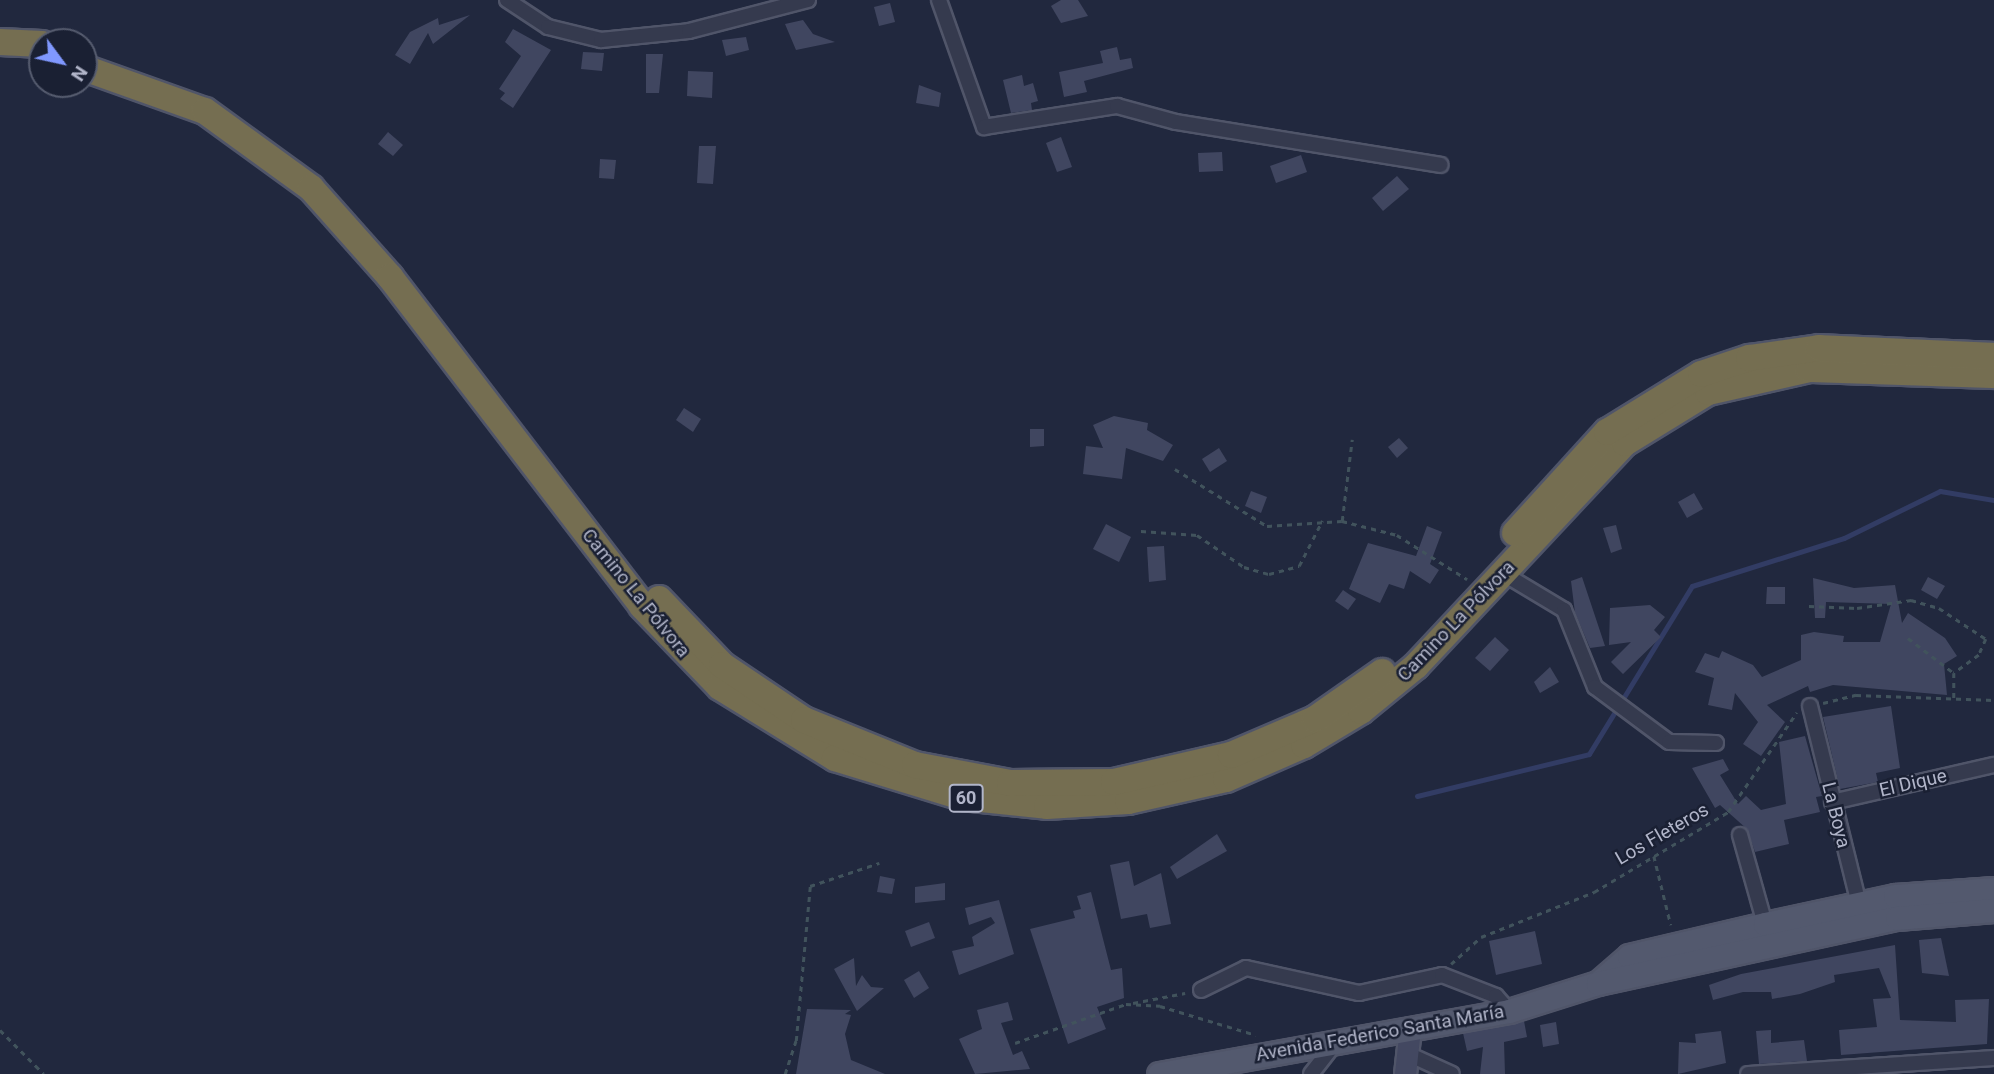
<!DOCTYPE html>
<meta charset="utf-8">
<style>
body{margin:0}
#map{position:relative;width:1994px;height:1074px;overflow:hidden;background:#21283e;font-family:Roboto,sans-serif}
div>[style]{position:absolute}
.stream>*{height:5px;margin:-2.5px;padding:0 2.5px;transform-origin:2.5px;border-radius:2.5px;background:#323c64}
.building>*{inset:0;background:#404660}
.path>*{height:2.5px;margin-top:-1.25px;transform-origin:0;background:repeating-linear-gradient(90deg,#41535c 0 5px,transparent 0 10px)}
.roads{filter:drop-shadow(2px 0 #505569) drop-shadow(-2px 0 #505569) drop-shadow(0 2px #505569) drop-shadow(0 -2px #505569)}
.street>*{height:14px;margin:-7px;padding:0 7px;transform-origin:7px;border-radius:7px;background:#353a4e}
.secondary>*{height:21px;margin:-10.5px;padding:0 10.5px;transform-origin:10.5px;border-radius:10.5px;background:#434861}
.primary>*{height:23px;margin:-11.5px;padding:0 11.5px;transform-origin:11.5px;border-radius:11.5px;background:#53596e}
.highway>*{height:26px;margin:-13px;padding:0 13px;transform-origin:13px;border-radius:13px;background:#756e51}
span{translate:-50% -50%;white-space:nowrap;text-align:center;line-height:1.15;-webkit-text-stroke:5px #1a2033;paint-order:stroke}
.shield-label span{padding:2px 5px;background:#1a2033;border:2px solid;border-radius:5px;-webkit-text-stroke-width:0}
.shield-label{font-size:18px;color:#b1b5c9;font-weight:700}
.street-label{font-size:19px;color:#b1b5c9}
.north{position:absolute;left:28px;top:28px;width:70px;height:70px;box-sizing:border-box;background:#1a2033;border:2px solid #565c6f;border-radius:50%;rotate:123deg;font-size:19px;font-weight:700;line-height:28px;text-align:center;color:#b1b5c9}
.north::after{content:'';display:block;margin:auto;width:24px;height:32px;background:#8098ff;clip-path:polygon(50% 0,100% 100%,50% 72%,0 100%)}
</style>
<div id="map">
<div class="stream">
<i style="left:1417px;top:796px;width:177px;rotate:-13.7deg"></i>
<i style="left:1589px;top:754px;width:197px;rotate:-58.5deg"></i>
<i style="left:1692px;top:586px;width:159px;rotate:-17.5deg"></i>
<i style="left:1844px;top:538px;width:107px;rotate:-26.1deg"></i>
<i style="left:1940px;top:491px;width:55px;rotate:9.5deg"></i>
</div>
<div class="building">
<i style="clip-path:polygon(1061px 0,1078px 0,1088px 16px,1061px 23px,1051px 6px)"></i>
<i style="clip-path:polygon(890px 3px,895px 22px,879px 26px,874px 7px)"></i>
<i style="clip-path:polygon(470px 15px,433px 44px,428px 33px,410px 64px,395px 55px,410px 32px,438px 18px,439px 25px)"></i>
<i style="clip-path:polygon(803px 20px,813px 34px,835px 42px,796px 50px,785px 24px)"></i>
<i style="clip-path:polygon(513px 29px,551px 50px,513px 108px,500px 99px,505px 93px,499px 89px,521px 56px,505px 42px)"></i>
<i style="clip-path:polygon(746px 37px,749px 50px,726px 56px,722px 40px)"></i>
<i style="clip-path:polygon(1117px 47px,1120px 60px,1131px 58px,1133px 68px,1084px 81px,1087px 92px,1064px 97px,1059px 72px,1103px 63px,1100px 51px)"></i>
<i style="clip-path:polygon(583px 52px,604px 53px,602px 71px,581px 69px)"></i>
<i style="clip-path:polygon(646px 54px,663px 54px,659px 93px,646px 93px)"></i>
<i style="clip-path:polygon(688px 71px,713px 72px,712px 98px,687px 96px)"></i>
<i style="clip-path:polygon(1022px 75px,1024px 86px,1033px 83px,1038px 101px,1031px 103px,1032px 110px,1011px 113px,1003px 80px)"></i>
<i style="clip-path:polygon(919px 85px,941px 93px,939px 107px,916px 103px)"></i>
<i style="clip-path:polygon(388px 132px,403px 145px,393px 156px,378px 144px)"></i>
<i style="clip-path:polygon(1061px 137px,1072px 167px,1057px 172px,1046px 143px)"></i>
<i style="clip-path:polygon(699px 146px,716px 146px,713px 184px,697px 183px)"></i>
<i style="clip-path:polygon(1222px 152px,1223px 171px,1199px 172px,1198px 153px)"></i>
<i style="clip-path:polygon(1301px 155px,1307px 172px,1276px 183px,1270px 166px)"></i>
<i style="clip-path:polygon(600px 159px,616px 160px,614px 179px,599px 178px)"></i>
<i style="clip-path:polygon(1397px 176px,1409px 189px,1383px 211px,1372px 198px)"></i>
<i style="clip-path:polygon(684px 408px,701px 419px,693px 432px,676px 420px)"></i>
<i style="clip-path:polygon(1114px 416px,1148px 423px,1147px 430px,1173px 445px,1163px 461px,1126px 448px,1122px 479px,1083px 474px,1086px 446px,1103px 448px,1093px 425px)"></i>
<i style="clip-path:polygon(1030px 429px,1044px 429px,1044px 446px,1030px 447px)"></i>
<i style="clip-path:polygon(1399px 438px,1408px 448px,1397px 458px,1388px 447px)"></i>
<i style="clip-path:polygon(1219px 448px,1227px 461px,1210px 472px,1202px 459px)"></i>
<i style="clip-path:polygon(1251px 491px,1267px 497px,1261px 513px,1245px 506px)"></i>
<i style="clip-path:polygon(1694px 493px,1703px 509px,1687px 518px,1678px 502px)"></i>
<i style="clip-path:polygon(1106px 524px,1131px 537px,1119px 562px,1093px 549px)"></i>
<i style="clip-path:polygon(1616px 525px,1622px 549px,1611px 553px,1603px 528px)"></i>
<i style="clip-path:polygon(1427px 526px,1442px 532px,1430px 564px,1439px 570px,1430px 584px,1410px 571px,1404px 589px,1389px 584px,1380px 603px,1349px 589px,1368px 543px,1416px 556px)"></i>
<i style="clip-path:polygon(1164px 546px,1166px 580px,1149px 582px,1147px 547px)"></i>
<i style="clip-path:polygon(1582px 577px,1605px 646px,1590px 648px,1575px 613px,1571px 581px)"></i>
<i style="clip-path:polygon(1928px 577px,1945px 586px,1937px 599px,1921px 590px)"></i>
<i style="clip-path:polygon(1813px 578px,1854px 588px,1895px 585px,1902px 623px,1908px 613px,1945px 638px,1957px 656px,1944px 664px,1947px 695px,1833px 685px,1810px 692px,1808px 686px,1767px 705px,1785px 722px,1761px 756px,1743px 744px,1758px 722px,1735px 693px,1732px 710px,1708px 705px,1714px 678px,1695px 672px,1705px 653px,1719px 658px,1722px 651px,1753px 665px,1762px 677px,1801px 660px,1801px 635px,1814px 632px,1844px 636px,1843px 642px,1880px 642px,1891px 604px,1826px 602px,1825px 618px,1815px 618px)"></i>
<i style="clip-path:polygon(1767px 587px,1785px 587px,1785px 604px,1766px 604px)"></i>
<i style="clip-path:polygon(1343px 590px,1356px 599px,1348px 610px,1335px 601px)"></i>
<i style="clip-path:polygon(1650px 605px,1665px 617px,1654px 630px,1661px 637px,1623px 674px,1611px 662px,1631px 642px,1609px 645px,1610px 608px)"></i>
<i style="clip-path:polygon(1495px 637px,1509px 650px,1490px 671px,1475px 658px)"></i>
<i style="clip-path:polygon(1550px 667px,1559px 682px,1540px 693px,1534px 682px)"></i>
<i style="clip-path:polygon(1891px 706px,1900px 768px,1876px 773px,1878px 782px,1840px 789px,1823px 717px)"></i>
<i style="clip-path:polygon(1805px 736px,1822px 796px,1816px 797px,1820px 812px,1784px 820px,1789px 844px,1755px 852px,1747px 829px,1720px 805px,1715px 808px,1692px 768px,1723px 759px,1729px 770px,1720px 775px,1738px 804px,1746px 796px,1761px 810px,1786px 804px,1779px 742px)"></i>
<i style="clip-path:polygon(1217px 834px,1227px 851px,1177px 879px,1170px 867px)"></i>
<i style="clip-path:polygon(1129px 861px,1134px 886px,1161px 873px,1171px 924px,1150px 928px,1147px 914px,1121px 919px,1110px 865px)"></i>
<i style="clip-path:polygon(880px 876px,895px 879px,892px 894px,877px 892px)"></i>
<i style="clip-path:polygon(945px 883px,945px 900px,915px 903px,915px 887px)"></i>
<i style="clip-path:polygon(1091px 892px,1111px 970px,1122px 968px,1124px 998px,1097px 1007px,1106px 1029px,1068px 1044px,1030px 929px,1075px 918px,1073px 911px,1081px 909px,1077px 896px)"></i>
<i style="clip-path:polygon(999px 900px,1014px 954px,959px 975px,952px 951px,974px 946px,972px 937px,995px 923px,991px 917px,969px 925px,965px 908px)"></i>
<i style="clip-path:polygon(929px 922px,935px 938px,911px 947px,905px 931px)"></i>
<i style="clip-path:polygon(1535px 931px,1542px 964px,1496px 975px,1489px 941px)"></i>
<i style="clip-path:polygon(1941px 938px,1949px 976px,1922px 973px,1919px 940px)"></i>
<i style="clip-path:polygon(1895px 945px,1900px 1020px,1956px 1022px,1955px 1000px,1989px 999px,1987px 1044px,1841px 1055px,1839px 1030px,1877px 1027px,1873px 999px,1891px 998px,1879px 968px,1834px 975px,1835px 982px,1800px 994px,1772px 999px,1771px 992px,1743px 992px,1713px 1000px,1709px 985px,1741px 974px)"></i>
<i style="clip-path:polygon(854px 958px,856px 986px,862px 975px,871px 987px,884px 988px,857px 1011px,834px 969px)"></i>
<i style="clip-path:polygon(919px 971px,929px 988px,914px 998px,904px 980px)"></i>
<i style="clip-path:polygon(1008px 1002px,1013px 1020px,1001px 1023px,1013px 1055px,1022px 1051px,1030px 1069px,975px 1074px,959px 1039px,982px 1029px,977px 1010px)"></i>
<i style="clip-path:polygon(807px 1009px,851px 1010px,845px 1014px,851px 1015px,845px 1034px,851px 1060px,885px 1074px,796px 1074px)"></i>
<i style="clip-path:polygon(1524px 1021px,1527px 1037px,1504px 1042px,1505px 1074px,1480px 1074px,1483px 1047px,1467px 1051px,1463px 1033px)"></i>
<i style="clip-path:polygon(1556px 1022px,1559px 1044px,1543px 1047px,1540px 1025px)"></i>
<i style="clip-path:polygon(1771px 1030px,1771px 1043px,1804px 1040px,1807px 1061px,1759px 1064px,1756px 1031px)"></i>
<i style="clip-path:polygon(1721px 1031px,1726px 1063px,1678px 1074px,1679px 1042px,1696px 1043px,1695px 1034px)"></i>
</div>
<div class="path">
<i style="left:1175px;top:469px;width:108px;rotate:31.8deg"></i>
<i style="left:1267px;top:526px;width:75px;rotate:-3.8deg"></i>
<i style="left:1342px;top:521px;width:57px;rotate:14.3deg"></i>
<i style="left:1397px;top:535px;width:83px;rotate:32.2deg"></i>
<i style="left:1342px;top:521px;width:82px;rotate:-83deg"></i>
<i style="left:1141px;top:531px;width:56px;rotate:4.1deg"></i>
<i style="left:1197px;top:535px;width:57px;rotate:34.2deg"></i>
<i style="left:1244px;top:567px;width:26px;rotate:16deg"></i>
<i style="left:1269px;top:574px;width:31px;rotate:-15deg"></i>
<i style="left:1299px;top:566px;width:51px;rotate:-62.9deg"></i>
<i style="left:1809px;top:606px;width:48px;rotate:2.4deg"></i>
<i style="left:1857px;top:608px;width:55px;rotate:-8.4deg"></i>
<i style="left:1911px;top:600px;width:29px;rotate:16deg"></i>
<i style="left:1939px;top:608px;width:56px;rotate:33.4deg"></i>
<i style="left:1986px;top:639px;width:17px;rotate:114deg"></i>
<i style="left:1979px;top:655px;width:31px;rotate:144deg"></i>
<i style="left:1954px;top:673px;width:26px;rotate:90deg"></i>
<i style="left:1908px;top:638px;width:58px;rotate:37.3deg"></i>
<i style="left:1823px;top:703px;width:34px;rotate:-14deg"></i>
<i style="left:1856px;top:695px;width:138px;rotate:2.1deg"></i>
<i style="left:1654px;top:856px;width:71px;rotate:76.2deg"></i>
<i style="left:1451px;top:964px;width:40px;rotate:-42deg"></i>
<i style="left:1481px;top:937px;width:122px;rotate:-21.7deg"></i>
<i style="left:1594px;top:892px;width:156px;rotate:-30.8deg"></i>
<i style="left:1728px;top:812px;width:121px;rotate:-55.4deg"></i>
<i style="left:1133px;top:1003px;width:53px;rotate:-10.9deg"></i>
<i style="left:0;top:1030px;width:62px;rotate:45deg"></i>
<i style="left:1015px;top:1043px;width:118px;rotate:-19.4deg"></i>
<i style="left:1126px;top:1004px;width:34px;rotate:3deg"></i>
<i style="left:1160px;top:1006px;width:100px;rotate:16.8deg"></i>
<i style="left:785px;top:1074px;width:35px;rotate:-72deg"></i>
<i style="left:796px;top:1041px;width:156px;rotate:-84.8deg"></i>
<i style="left:810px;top:886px;width:73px;rotate:-18.4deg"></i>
</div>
<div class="roads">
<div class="street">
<i style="left:507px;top:0;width:49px;rotate:33.4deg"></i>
<i style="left:548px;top:27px;width:55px;rotate:13.8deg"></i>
<i style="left:601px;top:40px;width:88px;rotate:-5.8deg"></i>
<i style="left:689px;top:31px;width:123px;rotate:-14.6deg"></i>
<i style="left:939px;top:0;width:135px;rotate:70.5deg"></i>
<i style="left:984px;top:127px;width:135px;rotate:-9deg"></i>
<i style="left:1117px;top:106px;width:61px;rotate:15.2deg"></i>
<i style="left:1176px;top:122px;width:268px;rotate:9.2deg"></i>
<i style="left:1504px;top:574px;width:70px;rotate:31deg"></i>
<i style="left:1564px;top:610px;width:83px;rotate:68.1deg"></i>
<i style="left:1595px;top:687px;width:92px;rotate:36.6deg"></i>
<i style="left:1669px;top:742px;width:47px;rotate:1.2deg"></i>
<i style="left:1810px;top:706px;width:212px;rotate:76.1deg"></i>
<i style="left:1832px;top:802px;width:166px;rotate:-12.9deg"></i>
<i style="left:1740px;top:835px;width:92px;rotate:74.3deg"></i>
<i style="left:1201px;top:990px;width:50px;rotate:-26.1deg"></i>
<i style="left:1246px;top:968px;width:116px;rotate:12.5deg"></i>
<i style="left:1359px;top:993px;width:85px;rotate:-12.2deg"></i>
<i style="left:1442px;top:975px;width:58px;rotate:21.3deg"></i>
<i style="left:1496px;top:996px;width:20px;rotate:49deg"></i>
<i style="left:1408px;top:1054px;width:48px;rotate:24.4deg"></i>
<i style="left:1311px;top:1074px;width:41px;rotate:-52deg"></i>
<i style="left:1748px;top:1074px;width:247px;rotate:-3.7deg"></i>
</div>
<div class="secondary">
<i style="left:1405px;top:1074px;width:46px;rotate:-83.8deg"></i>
</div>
<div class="primary">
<i style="left:1598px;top:983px;width:41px;rotate:-41.1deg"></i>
<i style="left:1629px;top:956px;width:140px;rotate:-13.2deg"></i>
<i style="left:1765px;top:924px;width:133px;rotate:-12.2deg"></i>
<i style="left:1895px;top:896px;width:99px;rotate:-4deg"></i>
<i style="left:1159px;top:1074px;width:356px;rotate:-10.2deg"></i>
<i style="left:1509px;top:1011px;width:93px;rotate:-17.5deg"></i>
<i style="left:1598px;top:983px;width:306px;rotate:-12.3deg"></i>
<i style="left:1897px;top:918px;width:97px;rotate:-4.7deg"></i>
</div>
<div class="highway">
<i style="left:0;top:42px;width:42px;rotate:2.7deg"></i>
<i style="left:84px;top:68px;width:128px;rotate:19.6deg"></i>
<i style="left:205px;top:111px;width:131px;rotate:36deg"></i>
<i style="left:311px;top:188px;width:119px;rotate:48.4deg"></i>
<i style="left:390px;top:277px;width:414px;rotate:52.5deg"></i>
<i style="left:642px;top:606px;width:112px;rotate:46.1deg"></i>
<i style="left:720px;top:687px;width:135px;rotate:31.7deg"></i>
<i style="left:835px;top:758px;width:133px;rotate:17.1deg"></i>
<i style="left:962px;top:797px;width:85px;rotate:6deg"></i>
<i style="left:1047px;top:806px;width:81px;rotate:-3.5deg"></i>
<i style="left:1128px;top:801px;width:100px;rotate:-12.7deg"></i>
<i style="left:1226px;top:779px;width:85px;rotate:-23.6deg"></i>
<i style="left:1304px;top:745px;width:66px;rotate:-30.8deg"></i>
<i style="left:1361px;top:711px;width:71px;rotate:-39.3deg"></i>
<i style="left:1416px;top:666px;width:306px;rotate:-46.9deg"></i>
<i style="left:1625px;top:443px;width:97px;rotate:-31.6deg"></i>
<i style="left:1708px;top:392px;width:104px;rotate:-12.8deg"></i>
<i style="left:1809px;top:369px;width:185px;rotate:1.9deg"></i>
<i style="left:1515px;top:533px;width:137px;rotate:-47.7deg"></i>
<i style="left:1607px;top:432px;width:110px;rotate:-31.7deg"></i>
<i style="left:1701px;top:374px;width:51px;rotate:-18.4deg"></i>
<i style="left:1749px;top:358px;width:71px;rotate:-8.1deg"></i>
<i style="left:1819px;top:348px;width:175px;rotate:2.6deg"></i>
<i style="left:659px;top:599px;width:91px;rotate:46.3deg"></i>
<i style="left:722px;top:665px;width:99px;rotate:33.9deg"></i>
<i style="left:804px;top:720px;width:120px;rotate:22.1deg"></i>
<i style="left:915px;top:765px;width:97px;rotate:10.7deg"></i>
<i style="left:1010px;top:783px;width:104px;rotate:-0.6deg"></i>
<i style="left:1114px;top:782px;width:120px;rotate:-13deg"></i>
<i style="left:1231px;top:755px;width:91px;rotate:-23.2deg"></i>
<i style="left:1315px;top:719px;width:82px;rotate:-35deg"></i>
</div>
</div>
<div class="shield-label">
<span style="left:966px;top:798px">60</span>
</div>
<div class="street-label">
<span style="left:636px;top:593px;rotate:51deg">Camino La Pólvora</span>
<span style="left:1456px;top:621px;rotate:-46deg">Camino La Pólvora</span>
<span style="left:1913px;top:783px;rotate:-13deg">El Dique</span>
<span style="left:1836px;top:815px;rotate:76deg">La Boya</span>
<span style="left:1662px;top:834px;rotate:-30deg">Los Fleteros</span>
<span style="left:1380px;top:1033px;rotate:-10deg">Avenida Federico Santa María</span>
</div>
<div class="north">N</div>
</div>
